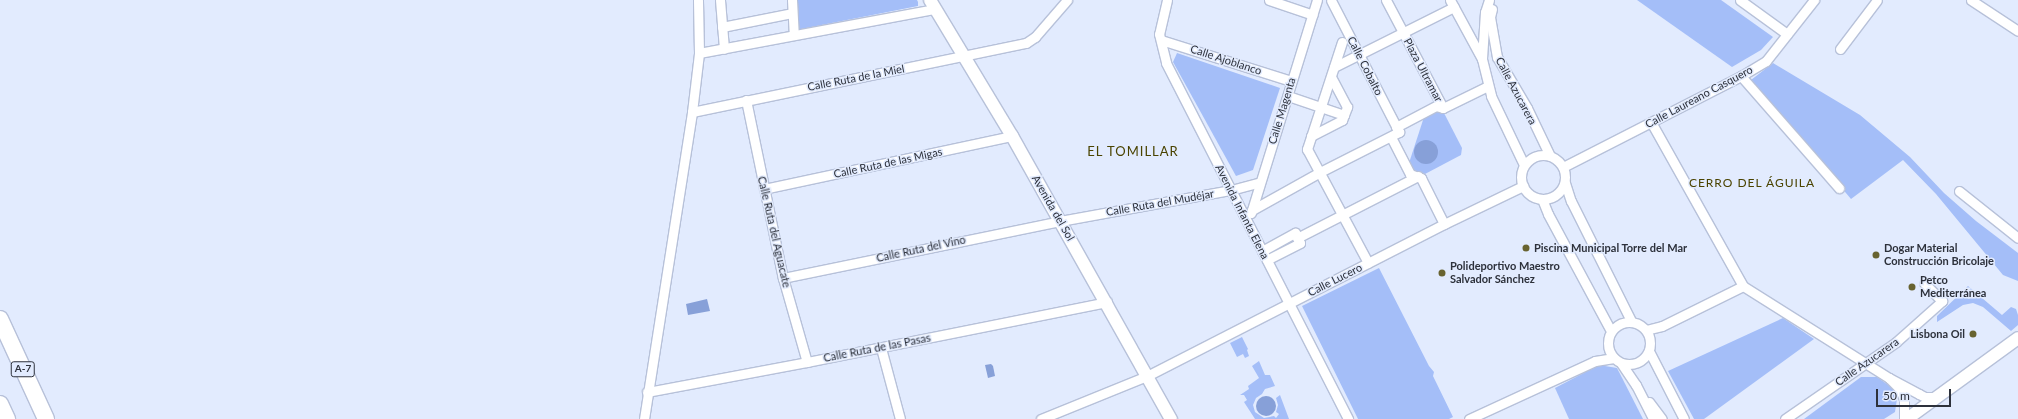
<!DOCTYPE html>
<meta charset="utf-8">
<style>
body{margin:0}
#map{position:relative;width:2018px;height:419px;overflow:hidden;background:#e2ebfe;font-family:Lato,sans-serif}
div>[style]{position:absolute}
.green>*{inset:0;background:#a4bef8}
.water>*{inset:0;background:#87a0d8}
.round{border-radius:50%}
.roads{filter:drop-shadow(1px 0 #b7c1d9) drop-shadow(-1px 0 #b7c1d9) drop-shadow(0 1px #b7c1d9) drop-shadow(0 -1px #b7c1d9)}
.street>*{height:9px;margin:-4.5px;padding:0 4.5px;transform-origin:4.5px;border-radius:4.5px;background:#fff}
.street>.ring{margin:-4.5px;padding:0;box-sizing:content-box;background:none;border:9px solid #fff;border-radius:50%}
.secondary>*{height:12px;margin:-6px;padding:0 6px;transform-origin:6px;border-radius:6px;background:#fff}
.highway>*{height:16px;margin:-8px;padding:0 8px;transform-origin:8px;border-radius:8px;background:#fff}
.dots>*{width:11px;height:11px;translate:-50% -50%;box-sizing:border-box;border:2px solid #e2ebfe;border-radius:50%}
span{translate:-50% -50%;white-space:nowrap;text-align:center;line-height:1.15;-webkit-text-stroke:3px #e2ebfe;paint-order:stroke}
.shield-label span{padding:1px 3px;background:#e2ebfe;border:1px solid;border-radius:3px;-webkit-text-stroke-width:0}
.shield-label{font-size:10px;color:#2d313b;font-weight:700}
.street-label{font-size:11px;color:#2d313b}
.poi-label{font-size:11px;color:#2d313b;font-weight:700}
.left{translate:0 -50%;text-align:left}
.right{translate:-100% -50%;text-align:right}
.neighbourhood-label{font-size:12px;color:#4a4300;letter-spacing:1px}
.quarter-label{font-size:13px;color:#4a4300;letter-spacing:1px}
.scale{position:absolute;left:1876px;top:389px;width:75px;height:18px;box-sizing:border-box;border:2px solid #2d313b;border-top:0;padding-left:5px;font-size:12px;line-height:14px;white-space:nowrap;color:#2d313b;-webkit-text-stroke:3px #e2ebfe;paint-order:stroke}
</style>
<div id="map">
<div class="green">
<i style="clip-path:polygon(795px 0,917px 0,918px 2px,918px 6px,796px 30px)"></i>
<i style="clip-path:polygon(1637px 0,1721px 0,1773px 37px,1761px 50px,1732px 67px)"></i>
<i style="clip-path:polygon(1177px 53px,1280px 88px,1253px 170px,1236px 176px,1173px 62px)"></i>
<i style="clip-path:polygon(1773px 63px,1860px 115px,1910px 157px,1944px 193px,1976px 221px,2018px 253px,2018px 281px,2003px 275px,1936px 194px,1903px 160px,1851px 199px,1751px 80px)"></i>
<i style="clip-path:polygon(1434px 110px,1444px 113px,1462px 148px,1461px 155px,1425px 174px,1412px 170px,1409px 163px,1425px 114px)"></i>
<i style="clip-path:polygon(1379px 268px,1429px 366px,1434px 372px,1433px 376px,1453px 417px,1449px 419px,1358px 419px,1302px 306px)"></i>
<i style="clip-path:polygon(1968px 286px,2002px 315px,2011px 307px,2016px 309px,2018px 315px,2018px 325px,2011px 331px,1983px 307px,1973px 303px,1963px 305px,1937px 322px,1937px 316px)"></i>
<i style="clip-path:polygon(1783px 318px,1814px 339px,1704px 419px,1694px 419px,1668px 371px)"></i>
<i style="clip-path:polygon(1242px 337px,1248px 349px,1247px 350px,1249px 356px,1245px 358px,1243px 354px,1237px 357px,1230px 343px)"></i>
<i style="clip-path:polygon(1259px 361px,1265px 375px,1270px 375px,1275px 386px,1265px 389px,1262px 394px,1256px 398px,1253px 405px,1255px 412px,1264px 418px,1274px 416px,1276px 418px,1279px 414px,1276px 412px,1278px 405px,1276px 398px,1280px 395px,1289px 419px,1255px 419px,1244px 402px,1247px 400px,1244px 395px,1240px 395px,1249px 389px,1248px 386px,1259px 378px,1252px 366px)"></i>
<i style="clip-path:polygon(1599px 365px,1617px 368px,1643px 419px,1569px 419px,1555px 388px)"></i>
<i style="clip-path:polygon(1861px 377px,1877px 377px,1898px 392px,1895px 412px,1884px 419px,1804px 419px)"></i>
</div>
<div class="water">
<i class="round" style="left:1414px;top:140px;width:24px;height:24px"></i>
<i style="clip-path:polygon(707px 299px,710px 311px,688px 315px,686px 304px)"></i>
<i style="clip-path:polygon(991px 364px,993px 366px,995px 376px,988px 378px,985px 365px)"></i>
<i class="round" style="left:1256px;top:396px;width:20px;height:20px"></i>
</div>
<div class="roads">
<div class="street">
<i style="left:720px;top:0;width:49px;rotate:85.3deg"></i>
<i style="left:792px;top:0;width:35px;rotate:87deg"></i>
<i style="left:1167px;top:0;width:35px;rotate:103deg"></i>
<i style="left:1159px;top:34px;width:30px;rotate:76deg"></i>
<i style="left:1166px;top:63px;width:400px;rotate:62.9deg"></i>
<i style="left:1269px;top:0;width:46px;rotate:18.8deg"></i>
<i style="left:1386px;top:0;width:122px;rotate:62.2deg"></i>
<i style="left:1450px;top:0;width:67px;rotate:61.5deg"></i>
<i style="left:1489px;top:0;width:13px;rotate:108deg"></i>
<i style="left:1485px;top:12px;width:47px;rotate:93.7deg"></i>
<i style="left:1482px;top:59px;width:38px;rotate:76deg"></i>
<i style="left:1491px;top:96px;width:76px;rotate:64.4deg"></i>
<i style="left:1740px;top:0;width:58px;rotate:35.9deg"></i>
<i style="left:1971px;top:0;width:56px;rotate:33.4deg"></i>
<i style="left:1492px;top:9px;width:8px;rotate:104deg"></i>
<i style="left:1490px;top:17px;width:41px;rotate:80.1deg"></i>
<i style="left:1497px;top:57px;width:59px;rotate:59.5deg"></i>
<i style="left:1527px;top:108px;width:53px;rotate:64.4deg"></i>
<i style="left:722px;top:27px;width:71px;rotate:-11.3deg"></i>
<i style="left:1161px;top:40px;width:136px;rotate:17.5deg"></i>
<i style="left:1342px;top:42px;width:113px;rotate:108.1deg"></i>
<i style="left:1307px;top:149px;width:129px;rotate:61.8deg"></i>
<i style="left:1840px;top:49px;width:61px;rotate:-52.9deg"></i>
<i style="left:699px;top:53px;width:240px;rotate:-10.6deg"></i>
<i style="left:1334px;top:67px;width:134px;rotate:-26.6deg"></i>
<i style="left:1741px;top:76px;width:149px;rotate:48.8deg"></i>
<i style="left:1291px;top:97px;width:56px;rotate:18.8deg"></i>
<i style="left:746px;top:100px;width:182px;rotate:78.3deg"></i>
<i style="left:783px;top:278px;width:87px;rotate:74.1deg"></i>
<i style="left:692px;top:112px;width:341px;rotate:-11.7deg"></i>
<i style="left:1026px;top:43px;width:11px;rotate:-34deg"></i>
<i style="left:1035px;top:37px;width:49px;rotate:-49.1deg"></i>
<i style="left:1651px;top:122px;width:188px;rotate:60.7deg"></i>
<i style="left:1743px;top:286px;width:173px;rotate:32.2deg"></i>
<i style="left:1396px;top:127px;width:45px;rotate:-27.7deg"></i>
<i style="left:1436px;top:106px;width:7px;rotate:16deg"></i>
<i style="left:1443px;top:108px;width:50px;rotate:-26.1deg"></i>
<i style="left:1311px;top:136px;width:35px;rotate:-27deg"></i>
<i style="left:1342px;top:120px;width:5px;rotate:-68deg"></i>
<i style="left:1344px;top:115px;width:9px;rotate:-69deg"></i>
<i style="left:1347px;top:107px;width:34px;rotate:-118deg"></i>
<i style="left:1391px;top:137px;width:42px;rotate:62.8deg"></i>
<i style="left:1410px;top:174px;width:12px;rotate:20deg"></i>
<i style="left:1421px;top:178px;width:51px;rotate:63.4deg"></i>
<i class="ring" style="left:1521px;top:155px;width:35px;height:35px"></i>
<i style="left:1563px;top:167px;width:200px;rotate:-27.1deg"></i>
<i style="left:1741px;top:76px;width:29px;rotate:-31deg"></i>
<i style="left:1766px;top:61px;width:78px;rotate:-51.8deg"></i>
<i style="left:1565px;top:183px;width:19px;rotate:72deg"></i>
<i style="left:1571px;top:201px;width:134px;rotate:63.4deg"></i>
<i style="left:764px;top:189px;width:254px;rotate:-12.1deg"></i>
<i style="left:1959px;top:191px;width:75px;rotate:38.5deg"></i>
<i style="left:1542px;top:199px;width:16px;rotate:68deg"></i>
<i style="left:1548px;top:214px;width:133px;rotate:61.7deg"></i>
<i style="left:1252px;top:210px;width:78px;rotate:-29.2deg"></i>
<i style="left:1320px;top:172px;width:89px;rotate:-26.9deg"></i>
<i style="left:1399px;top:132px;width:148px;rotate:-117.3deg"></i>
<i style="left:1251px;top:213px;width:223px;rotate:-72.8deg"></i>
<i style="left:1297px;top:238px;width:136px;rotate:-27.1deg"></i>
<i style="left:1262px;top:251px;width:38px;rotate:-29deg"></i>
<i style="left:1295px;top:233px;width:11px;rotate:63deg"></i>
<i style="left:1300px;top:243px;width:37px;rotate:153deg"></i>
<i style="left:783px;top:278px;width:283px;rotate:-11.6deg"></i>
<i style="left:1060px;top:221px;width:174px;rotate:-10.3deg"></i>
<i style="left:1231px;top:190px;width:30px;rotate:-15deg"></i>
<i class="ring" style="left:1608px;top:322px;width:33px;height:33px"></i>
<i style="left:1646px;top:330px;width:16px;rotate:-14deg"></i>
<i style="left:1662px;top:326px;width:90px;rotate:-26.3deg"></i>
<i style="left:881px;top:348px;width:73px;rotate:75deg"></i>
<i style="left:1649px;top:351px;width:76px;rotate:62.8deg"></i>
<i style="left:1621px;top:363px;width:27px;rotate:56deg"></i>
<i style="left:1636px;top:385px;width:38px;rotate:63deg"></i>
<i style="left:647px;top:392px;width:163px;rotate:-10.6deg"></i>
<i style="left:807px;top:362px;width:306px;rotate:-11.3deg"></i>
<i style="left:1649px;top:402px;width:21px;rotate:53deg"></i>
<i style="left:644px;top:419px;width:311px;rotate:-81.1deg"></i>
<i style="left:692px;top:112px;width:59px;rotate:-83.2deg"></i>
<i style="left:699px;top:53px;width:53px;rotate:-91.1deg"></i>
<i style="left:1041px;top:419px;width:114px;rotate:-22.1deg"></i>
<i style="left:1147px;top:376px;width:334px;rotate:-27.1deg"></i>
<i style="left:1444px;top:224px;width:88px;rotate:-25.7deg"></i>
<i style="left:1469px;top:419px;width:139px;rotate:-24.7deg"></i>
<i style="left:1595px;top:361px;width:19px;rotate:-9deg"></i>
<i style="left:1785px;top:419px;width:135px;rotate:-34.7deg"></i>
<i style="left:1896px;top:342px;width:62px;rotate:-41.7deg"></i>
<i style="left:1942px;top:301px;width:25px;rotate:-135deg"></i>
<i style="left:1904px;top:419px;width:20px;rotate:-90deg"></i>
<i style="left:1904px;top:399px;width:12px;rotate:-114deg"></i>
<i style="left:1899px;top:388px;width:14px;rotate:-135deg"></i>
<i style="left:1889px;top:378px;width:34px;rotate:28deg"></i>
<i style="left:1919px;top:394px;width:7px;rotate:27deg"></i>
<i style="left:1925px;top:397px;width:12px"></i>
</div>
<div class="secondary">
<i style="left:930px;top:0;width:159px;rotate:58.9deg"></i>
<i style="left:1012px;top:136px;width:325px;rotate:60.7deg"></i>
<i style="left:1907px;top:419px;width:137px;rotate:-36.1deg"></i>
</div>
<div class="highway">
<i style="left:0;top:319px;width:110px;rotate:65.3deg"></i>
<i style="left:0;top:404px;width:17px;rotate:65deg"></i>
</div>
</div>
<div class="dots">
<i style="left:1526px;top:248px;background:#686330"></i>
<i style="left:1876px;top:255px;background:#686330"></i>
<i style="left:1442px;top:273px;background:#686330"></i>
<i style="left:1912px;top:287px;background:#686330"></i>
<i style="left:1973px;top:334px;background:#686330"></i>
</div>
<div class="shield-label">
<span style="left:23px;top:369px">A-7</span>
</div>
<div class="street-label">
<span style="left:1226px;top:60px;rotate:18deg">Calle Ajoblanco</span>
<span style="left:1365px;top:66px;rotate:63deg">Calle Cobalto</span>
<span style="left:1423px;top:70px;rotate:62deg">Plaza Ultramar</span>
<span style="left:856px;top:78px;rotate:-11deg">Calle Ruta de la Miel</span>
<span style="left:1516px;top:91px;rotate:62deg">Calle Azucarera</span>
<span style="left:1699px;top:97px;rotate:-28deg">Calle Laureano Casquero</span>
<span style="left:1282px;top:111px;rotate:-73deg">Calle Magenta</span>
<span style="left:888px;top:163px;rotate:-12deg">Calle Ruta de las Migas</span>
<span style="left:1160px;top:203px;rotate:-10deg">Calle Ruta del Mudéjar</span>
<span style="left:1053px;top:208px;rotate:60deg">Avenida del Sol</span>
<span style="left:1242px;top:212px;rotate:63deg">Avenida Infanta Elena</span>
<span style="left:774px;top:232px;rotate:77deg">Calle Ruta del Aguacate</span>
<span style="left:921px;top:249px;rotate:-12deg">Calle Ruta del Vino</span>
<span style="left:1335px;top:280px;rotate:-27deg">Calle Lucero</span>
<span style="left:877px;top:348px;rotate:-11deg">Calle Ruta de las Pasas</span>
<span style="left:1867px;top:362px;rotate:-35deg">Calle Azucarera</span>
</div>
<div class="poi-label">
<span class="left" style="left:1534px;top:248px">Piscina Municipal Torre del Mar</span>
<span class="left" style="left:1884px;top:255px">Dogar Material<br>Construcción Bricolaje</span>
<span class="left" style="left:1450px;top:273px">Polideportivo Maestro<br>Salvador Sánchez</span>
<span class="left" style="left:1920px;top:287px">Petco<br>Mediterránea</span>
<span class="right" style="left:1965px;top:334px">Lisbona Oil</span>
</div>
<div class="neighbourhood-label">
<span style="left:1752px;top:183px">CERRO DEL ÁGUILA</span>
</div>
<div class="quarter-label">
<span style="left:1133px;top:151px">EL TOMILLAR</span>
</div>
<div class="scale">50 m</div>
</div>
